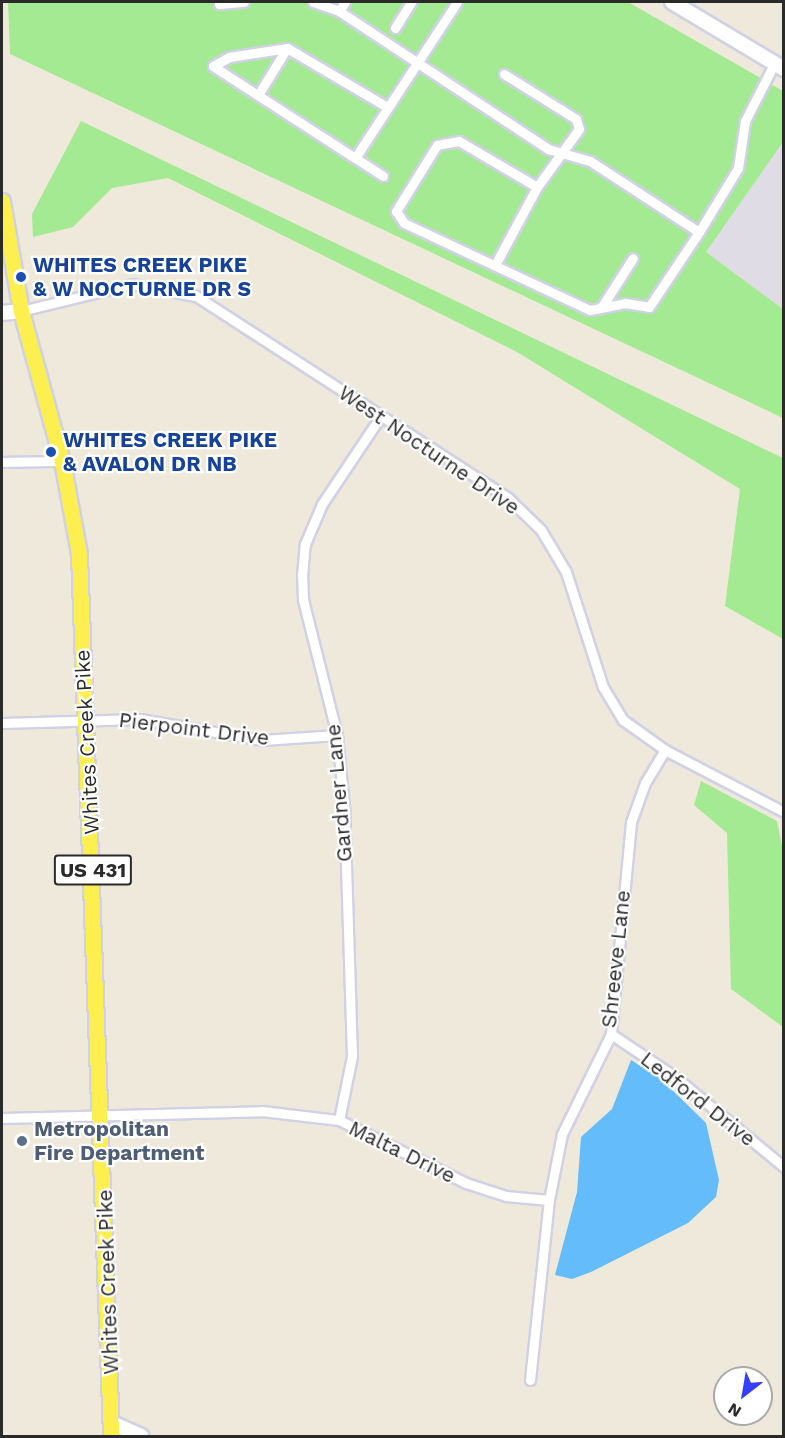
<!DOCTYPE html>
<style>
body{margin:0}
#map{position:relative;width:785px;height:1438px;overflow:hidden;background:#eee9db;font-family:"Work Sans",sans-serif}
div>[style]{position:absolute}
.industrial>*{inset:0;background:#e0dce6}
.green>*{inset:0;background:#a3ea92}
.water>*{inset:0;background:#64bcfa}
.roads{filter:drop-shadow(2px 0 #d0d1e5) drop-shadow(-2px 0 #d0d1e5) drop-shadow(0 2px #d0d1e5) drop-shadow(0 -2px #d0d1e5)}
.street>*{height:9px;margin:-4.5px;padding:0 4.5px;transform-origin:4.5px;border-radius:4.5px;background:#fff}
.secondary>*{height:14px;margin:-7px;padding:0 7px;transform-origin:7px;border-radius:7px;background:#fff}
.primary>*{height:15px;margin:-7.5px;padding:0 7.5px;transform-origin:7.5px;border-radius:7.5px;background:#feef50}
.dots>*{width:16px;height:16px;translate:-50% -50%;box-sizing:border-box;border:3px solid #fff;border-radius:50%}
span{translate:-50% -50%;white-space:nowrap;text-align:center;line-height:1.15;-webkit-text-stroke:4.5px #fff;paint-order:stroke}
.shield-label span{padding:2px 4px;background:#fff;border:2px solid;border-radius:4px;-webkit-text-stroke-width:0}
.shield-label{font-size:20px;color:#2a2a2a;font-weight:700}
.transit-label{font-size:21px;color:#164399;font-weight:700}
.left{translate:0 -50%;text-align:left}
.street-label{font-size:21px;color:#2a2a2a}
.service-label{font-size:21px;color:#4e5e75;font-weight:700}
.frame{position:absolute;inset:0;border:3px solid #2a2a2a;pointer-events:none}
.north{position:absolute;left:713px;top:1366px;width:60px;height:60px;box-sizing:border-box;background:#fff;border:2px solid #aaa;border-radius:50%;rotate:211deg;font-size:16px;font-weight:700;line-height:24px;text-align:center;color:#2a2a2a}
.north::after{content:'';display:block;margin:auto;width:21px;height:27px;background:#373fff;clip-path:polygon(50% 0,100% 100%,50% 72%,0 100%)}
</style>
<div id="map">
<div class="industrial">
<i style="clip-path:polygon(783px 142px,783px 309px,706px 252px)"></i>
</div>
<div class="green">
<i style="clip-path:polygon(8px 2px,628px 2px,783px 91px,783px 142px,706px 252px,783px 309px,783px 418px,10px 54px)"></i>
<i style="clip-path:polygon(81px 121px,783px 458px,783px 639px,725px 606px,740px 489px,517px 352px,168px 178px,112px 188px,73px 227px,33px 237px,32px 214px)"></i>
<i style="clip-path:polygon(701px 781px,777px 821px,784px 856px,783px 1027px,731px 989px,727px 833px,694px 805px)"></i>
</div>
<div class="water">
<i style="clip-path:polygon(631px 1060px,661px 1079px,706px 1123px,719px 1180px,716px 1197px,688px 1223px,591px 1272px,572px 1279px,555px 1275px,577px 1192px,581px 1137px,612px 1109px)"></i>
</div>
<div class="roads">
<div class="street">
<i style="left:313px;top:2px;width:28px;rotate:19deg"></i>
<i style="left:345px;top:2px;width:11px;rotate:124deg"></i>
<i style="left:339px;top:11px;width:250px;rotate:33.4deg"></i>
<i style="left:548px;top:149px;width:44px;rotate:15.9deg"></i>
<i style="left:590px;top:161px;width:130px;rotate:33.1deg"></i>
<i style="left:699px;top:232px;width:75px;rotate:-58.6deg"></i>
<i style="left:738px;top:168px;width:48px;rotate:-81.5deg"></i>
<i style="left:745px;top:121px;width:64px;rotate:-63deg"></i>
<i style="left:219px;top:4px;width:25px;rotate:-5deg"></i>
<i style="left:395px;top:28px;width:31px;rotate:-58deg"></i>
<i style="left:504px;top:74px;width:85px;rotate:32deg"></i>
<i style="left:576px;top:119px;width:10px;rotate:73deg"></i>
<i style="left:579px;top:129px;width:72px;rotate:125.9deg"></i>
<i style="left:537px;top:187px;width:91px;rotate:-149.5deg"></i>
<i style="left:459px;top:141px;width:22px;rotate:170deg"></i>
<i style="left:437px;top:145px;width:78px;rotate:121.8deg"></i>
<i style="left:396px;top:211px;width:14px;rotate:56deg"></i>
<i style="left:404px;top:223px;width:205px;rotate:25.1deg"></i>
<i style="left:590px;top:310px;width:36px;rotate:-11deg"></i>
<i style="left:625px;top:303px;width:24px;rotate:9deg"></i>
<i style="left:649px;top:307px;width:90px;rotate:-56.3deg"></i>
<i style="left:258px;top:95px;width:55px;rotate:-58.3deg"></i>
<i style="left:355px;top:158px;width:169px;rotate:-147.1deg"></i>
<i style="left:213px;top:66px;width:18px;rotate:-29deg"></i>
<i style="left:229px;top:57px;width:59px;rotate:-8.8deg"></i>
<i style="left:287px;top:48px;width:116px;rotate:30.5deg"></i>
<i style="left:383px;top:176px;width:33px;rotate:-147deg"></i>
<i style="left:355px;top:158px;width:186px;rotate:-56.8deg"></i>
<i style="left:495px;top:265px;width:89px;rotate:-61.7deg"></i>
<i style="left:601px;top:308px;width:59px;rotate:-57.4deg"></i>
<i style="left:21px;top:311px;width:114px;rotate:-13.7deg"></i>
<i style="left:132px;top:284px;width:65px;rotate:10.6deg"></i>
<i style="left:196px;top:296px;width:372px;rotate:32.9deg"></i>
<i style="left:508px;top:498px;width:46px;rotate:44.1deg"></i>
<i style="left:541px;top:530px;width:49px;rotate:59.2deg"></i>
<i style="left:566px;top:572px;width:121px;rotate:72.2deg"></i>
<i style="left:603px;top:687px;width:39px;rotate:59deg"></i>
<i style="left:623px;top:720px;width:52px;rotate:35.5deg"></i>
<i style="left:665px;top:750px;width:134px;rotate:27.5deg"></i>
<i style="left:2px;top:462px;width:60px;rotate:-1deg"></i>
<i style="left:2px;top:723px;width:138px;rotate:-1.7deg"></i>
<i style="left:140px;top:719px;width:124px;rotate:9.8deg"></i>
<i style="left:262px;top:740px;width:75px;rotate:-3.8deg"></i>
<i style="left:611px;top:1034px;width:76px;rotate:33.7deg"></i>
<i style="left:674px;top:1076px;width:143px;rotate:39.6deg"></i>
<i style="left:2px;top:1118px;width:260px;rotate:-1.5deg"></i>
<i style="left:262px;top:1111px;width:78px;rotate:6.7deg"></i>
<i style="left:339px;top:1120px;width:142px;rotate:26.4deg"></i>
<i style="left:466px;top:1183px;width:42px;rotate:18deg"></i>
<i style="left:506px;top:1196px;width:43px;rotate:5.3deg"></i>
<i style="left:339px;top:1120px;width:65px;rotate:-78.5deg"></i>
<i style="left:352px;top:1056px;width:250px;rotate:-91.8deg"></i>
<i style="left:344px;top:806px;width:71px;rotate:-95.6deg"></i>
<i style="left:337px;top:735px;width:139px;rotate:-104.1deg"></i>
<i style="left:303px;top:600px;width:24px;rotate:-92deg"></i>
<i style="left:302px;top:576px;width:32px;rotate:-85deg"></i>
<i style="left:305px;top:544px;width:43px;rotate:-67deg"></i>
<i style="left:322px;top:504px;width:105px;rotate:-56.3deg"></i>
<i style="left:530px;top:1380px;width:181px;rotate:-84deg"></i>
<i style="left:549px;top:1200px;width:67px;rotate:-78.9deg"></i>
<i style="left:562px;top:1134px;width:111px;rotate:-63.9deg"></i>
<i style="left:611px;top:1034px;width:213px;rotate:-84.6deg"></i>
<i style="left:631px;top:822px;width:41px;rotate:-70.3deg"></i>
<i style="left:645px;top:783px;width:39px;rotate:-59deg"></i>
</div>
<div class="secondary">
<i style="left:672px;top:2px;width:131px;rotate:30.9deg"></i>
<i style="left:2px;top:313px;width:19px;rotate:-6deg"></i>
<i style="left:112px;top:1423px;width:32px;rotate:24deg"></i>
</div>
<div class="primary">
<i style="left:2px;top:201px;width:112px;rotate:80.2deg"></i>
<i style="left:21px;top:311px;width:156px;rotate:74.7deg"></i>
<i style="left:62px;top:461px;width:95px;rotate:79.6deg"></i>
<i style="left:79px;top:554px;width:883px;rotate:87.92deg"></i>
</div>
</div>
<div class="dots">
<i style="left:21px;top:277px;background:#1a4fb4"></i>
<i style="left:51px;top:452px;background:#1a4fb4"></i>
<i style="left:22px;top:1141px;background:#5c6f8a"></i>
</div>
<div class="shield-label">
<span style="left:93px;top:870px">US 431</span>
</div>
<div class="transit-label">
<span class="left" style="left:33px;top:277px">WHITES CREEK PIKE<br>&amp; W NOCTURNE DR S</span>
<span class="left" style="left:63px;top:452px">WHITES CREEK PIKE<br>&amp; AVALON DR NB</span>
</div>
<div class="street-label">
<span style="left:429px;top:450px;rotate:34deg">West Nocturne Drive</span>
<span style="left:194px;top:729px;rotate:7deg">Pierpoint Drive</span>
<span style="left:87px;top:742px;rotate:-93deg">Whites Creek Pike</span>
<span style="left:339px;top:793px;rotate:-95deg">Gardner Lane</span>
<span style="left:616px;top:959px;rotate:-84deg">Shreeve Lane</span>
<span style="left:698px;top:1099px;rotate:38deg">Ledford Drive</span>
<span style="left:402px;top:1152px;rotate:26deg">Malta Drive</span>
<span style="left:108px;top:1282px;rotate:-92deg">Whites Creek Pike</span>
</div>
<div class="service-label">
<span class="left" style="left:34px;top:1141px">Metropolitan<br>Fire Department</span>
</div>
<div class="frame"></div>
<div class="north">N</div>
</div>
